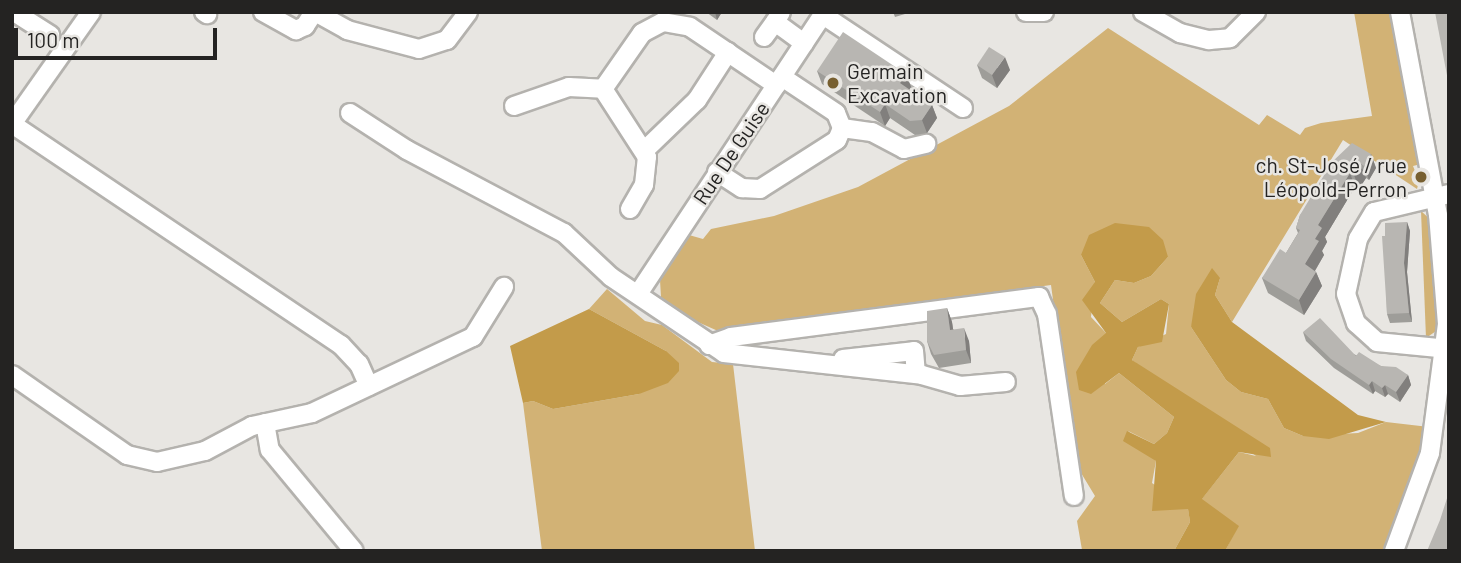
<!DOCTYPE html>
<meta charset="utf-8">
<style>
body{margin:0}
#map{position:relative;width:1461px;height:563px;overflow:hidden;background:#e8e6e2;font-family:Barlow,sans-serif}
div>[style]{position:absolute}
.green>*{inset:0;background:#d2b275}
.forest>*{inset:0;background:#c39b4a}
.roads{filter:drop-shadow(2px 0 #b4b2ae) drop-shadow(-2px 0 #b4b2ae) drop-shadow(0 2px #b4b2ae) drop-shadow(0 -2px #b4b2ae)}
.minor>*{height:18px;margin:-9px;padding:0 9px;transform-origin:9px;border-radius:9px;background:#fff}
.wall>*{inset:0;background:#9e9d99}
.shaded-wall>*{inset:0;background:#817f7d}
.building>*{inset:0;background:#b8b6b2}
.dots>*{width:19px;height:19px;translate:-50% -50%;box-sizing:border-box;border:4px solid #e8e6e2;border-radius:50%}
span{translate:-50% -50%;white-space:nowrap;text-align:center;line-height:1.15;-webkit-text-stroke:5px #e8e6e2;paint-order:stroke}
.poi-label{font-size:21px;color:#242322}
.left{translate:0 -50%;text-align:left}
.right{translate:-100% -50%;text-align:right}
.street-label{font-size:21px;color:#242322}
.frame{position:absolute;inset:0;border:14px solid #242322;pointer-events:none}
.scale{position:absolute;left:14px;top:28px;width:203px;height:32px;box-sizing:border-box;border:4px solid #242322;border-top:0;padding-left:9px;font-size:21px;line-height:24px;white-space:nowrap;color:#242322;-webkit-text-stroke:5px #e8e6e2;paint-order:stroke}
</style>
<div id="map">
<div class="green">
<i style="clip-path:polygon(1354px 12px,1393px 12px,1421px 164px,1413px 166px,1419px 181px,1417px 189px,1343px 140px,1232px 322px,1215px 295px,1220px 278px,1191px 327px,1226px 380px,1241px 392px,1268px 399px,1284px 428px,1303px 436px,1358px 433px,1386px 422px,1429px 427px,1386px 551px,1225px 551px,1238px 526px,1201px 500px,1239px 452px,1256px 456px,1132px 360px,1138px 347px,1166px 334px,1169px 304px,1161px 299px,1122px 322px,1100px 303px,1115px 280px,1134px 283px,1151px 276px,1168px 257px,1081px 255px,1095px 282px,1091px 317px,1106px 333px,1105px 384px,1119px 373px,1174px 417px,1167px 433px,1154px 444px,1128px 431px,1156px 461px,1152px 483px,1188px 508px,1190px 522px,1174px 551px,1077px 551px,1082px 550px,1077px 521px,1095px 496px,1075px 463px,1051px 285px,718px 331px,682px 315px,661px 297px,660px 280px,689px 235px,703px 239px,711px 229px,774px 216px,858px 187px,1009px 106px,1108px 28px,1259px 125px,1267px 115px,1300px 135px,1305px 128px,1321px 123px,1372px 116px)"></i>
<i style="clip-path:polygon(1421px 211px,1432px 221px,1439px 329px,1426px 338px)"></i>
<i style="clip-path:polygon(607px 289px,645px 321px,662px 325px,712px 362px,733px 364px,755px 551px,542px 551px,523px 403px,533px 401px,553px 409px,639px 394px,666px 351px,589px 309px)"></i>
</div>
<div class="forest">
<i style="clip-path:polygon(1115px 223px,1149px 227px,1163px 240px,1168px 257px,1151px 276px,1134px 283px,1115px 280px,1100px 303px,1122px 322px,1161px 299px,1169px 304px,1162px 342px,1138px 347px,1132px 360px,1270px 448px,1271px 457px,1239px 452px,1202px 499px,1239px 526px,1225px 551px,1174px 551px,1190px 522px,1188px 509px,1152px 511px,1156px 461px,1123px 441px,1127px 431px,1154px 444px,1167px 433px,1174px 417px,1119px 373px,1091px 394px,1079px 390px,1076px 372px,1092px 345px,1106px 333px,1082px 300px,1095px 282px,1081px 255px,1089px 235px)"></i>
<i style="clip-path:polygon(1212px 268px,1220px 278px,1215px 295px,1232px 322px,1358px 415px,1386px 422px,1329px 439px,1303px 436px,1284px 428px,1268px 399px,1241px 392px,1226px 380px,1191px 327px,1196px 294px)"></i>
<i style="clip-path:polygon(589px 309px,666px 351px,679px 363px,679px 371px,668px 383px,639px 394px,553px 409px,533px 401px,523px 403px,510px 346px)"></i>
</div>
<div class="roads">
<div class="minor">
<i style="left:14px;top:12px;width:43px;rotate:32.6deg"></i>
<i style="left:204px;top:12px;width:4px;rotate:34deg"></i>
<i style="left:263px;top:12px;width:38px;rotate:29deg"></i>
<i style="left:296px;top:30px;width:10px;rotate:-24deg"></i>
<i style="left:305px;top:26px;width:17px;rotate:-57deg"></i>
<i style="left:315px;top:12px;width:37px;rotate:29deg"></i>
<i style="left:347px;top:30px;width:74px;rotate:14.8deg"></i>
<i style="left:419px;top:49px;width:29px;rotate:-18deg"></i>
<i style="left:447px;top:40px;width:35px;rotate:-53deg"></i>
<i style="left:781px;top:12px;width:12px;rotate:121deg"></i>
<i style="left:775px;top:22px;width:36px;rotate:36deg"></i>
<i style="left:1026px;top:12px;width:18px"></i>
<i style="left:1143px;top:12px;width:43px;rotate:29.6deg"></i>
<i style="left:1180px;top:33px;width:30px;rotate:14deg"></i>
<i style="left:1209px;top:40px;width:21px;rotate:-5deg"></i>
<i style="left:1230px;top:38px;width:37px;rotate:-45deg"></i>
<i style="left:823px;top:15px;width:168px;rotate:33.6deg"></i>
<i style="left:764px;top:37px;width:19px;rotate:-54deg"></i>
<i style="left:514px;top:106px;width:58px;rotate:-19.1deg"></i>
<i style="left:569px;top:87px;width:34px;rotate:3deg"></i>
<i style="left:350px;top:113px;width:68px;rotate:33deg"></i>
<i style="left:407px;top:150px;width:178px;rotate:27.9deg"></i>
<i style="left:564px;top:233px;width:64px;rotate:43.1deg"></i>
<i style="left:611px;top:277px;width:136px;rotate:33.9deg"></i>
<i style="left:724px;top:353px;width:199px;rotate:6.3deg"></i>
<i style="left:922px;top:375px;width:40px;rotate:16deg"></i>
<i style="left:960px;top:386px;width:46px;rotate:-5deg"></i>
<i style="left:12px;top:124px;width:137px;rotate:-54.8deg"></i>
<i style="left:15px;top:126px;width:393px;rotate:33.9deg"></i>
<i style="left:341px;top:345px;width:26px;rotate:47deg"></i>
<i style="left:359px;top:364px;width:24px;rotate:66deg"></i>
<i style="left:842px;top:128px;width:30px;rotate:8deg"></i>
<i style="left:872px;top:132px;width:36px;rotate:28deg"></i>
<i style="left:904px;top:149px;width:23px;rotate:-13deg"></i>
<i style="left:645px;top:150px;width:72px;rotate:-43.9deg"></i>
<i style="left:697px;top:100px;width:57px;rotate:-57.1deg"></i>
<i style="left:717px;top:172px;width:30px;rotate:33deg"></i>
<i style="left:742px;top:188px;width:18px;rotate:3deg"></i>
<i style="left:760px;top:189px;width:91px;rotate:-32.5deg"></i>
<i style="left:837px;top:140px;width:13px;rotate:-67deg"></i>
<i style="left:842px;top:128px;width:16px;rotate:-112deg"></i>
<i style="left:836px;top:113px;width:65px;rotate:-146.3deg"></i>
<i style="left:1449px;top:194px;width:77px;rotate:166.5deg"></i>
<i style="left:1374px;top:212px;width:31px;rotate:121deg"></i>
<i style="left:1358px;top:239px;width:56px;rotate:102.3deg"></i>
<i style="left:1346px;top:294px;width:31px;rotate:71deg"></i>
<i style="left:1356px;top:323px;width:28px;rotate:42deg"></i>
<i style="left:1377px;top:342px;width:72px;rotate:5.6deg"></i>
<i style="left:630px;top:209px;width:28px;rotate:-60deg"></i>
<i style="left:644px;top:185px;width:28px;rotate:-84deg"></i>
<i style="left:647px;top:157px;width:81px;rotate:-122.9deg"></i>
<i style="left:603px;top:89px;width:68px;rotate:-55.1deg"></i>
<i style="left:642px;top:33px;width:24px;rotate:-28deg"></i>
<i style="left:663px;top:22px;width:27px;rotate:10deg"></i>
<i style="left:690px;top:27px;width:104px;rotate:34deg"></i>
<i style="left:638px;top:294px;width:338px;rotate:-56.5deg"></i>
<i style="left:709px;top:345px;width:23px;rotate:-20deg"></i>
<i style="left:731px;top:337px;width:311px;rotate:-7.4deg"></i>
<i style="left:1039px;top:297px;width:19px;rotate:65deg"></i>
<i style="left:1047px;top:314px;width:184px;rotate:81.6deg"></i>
<i style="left:843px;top:359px;width:71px;rotate:-6.4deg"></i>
<i style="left:914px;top:351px;width:23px;rotate:85deg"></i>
<i style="left:12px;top:375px;width:140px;rotate:34.8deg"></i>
<i style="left:127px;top:455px;width:31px;rotate:13deg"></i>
<i style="left:157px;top:462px;width:49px;rotate:-12.9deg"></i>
<i style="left:205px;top:451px;width:53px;rotate:-28deg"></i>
<i style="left:252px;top:426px;width:61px;rotate:-12.2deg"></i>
<i style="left:312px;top:413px;width:178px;rotate:-25.3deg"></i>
<i style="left:473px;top:337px;width:59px;rotate:-58.2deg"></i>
<i style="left:265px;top:423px;width:27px;rotate:80deg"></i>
<i style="left:270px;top:450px;width:131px;rotate:50.3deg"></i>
<i style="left:1394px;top:551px;width:104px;rotate:-69.8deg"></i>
<i style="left:1430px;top:453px;width:130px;rotate:-82.5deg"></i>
<i style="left:1447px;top:324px;width:109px;rotate:-94.7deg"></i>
<i style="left:1438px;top:215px;width:207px;rotate:-100.6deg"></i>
</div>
</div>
<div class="wall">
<i style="clip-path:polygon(706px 12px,722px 12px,717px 20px)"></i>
<i style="clip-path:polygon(893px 12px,905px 12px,905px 14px,895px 17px)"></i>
<i style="clip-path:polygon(977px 65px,1010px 70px,997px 88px,982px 78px)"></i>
<i style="clip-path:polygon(817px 71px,906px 74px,911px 87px,909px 90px,932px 105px,937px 118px,927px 133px,915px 135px,890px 118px,885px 126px,822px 84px)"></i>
<i style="clip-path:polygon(1371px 154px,1376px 168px,1369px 180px,1366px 178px,1359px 189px,1355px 187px,1325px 237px,1327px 242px,1322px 251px,1324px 255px,1315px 271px,1316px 272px,1322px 286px,1304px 315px,1268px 293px,1262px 278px,1286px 253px,1298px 233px,1296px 228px,1300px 215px)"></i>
<i style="clip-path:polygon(1407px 222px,1410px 231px,1407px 272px,1412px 322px,1390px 323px,1387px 314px,1385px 236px)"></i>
<i style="clip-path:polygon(947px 308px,952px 322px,953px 329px,969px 341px,971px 363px,939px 368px,931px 354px,927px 341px)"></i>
<i style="clip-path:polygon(1303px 332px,1381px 366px,1408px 375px,1411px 385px,1400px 402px,1388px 394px,1385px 397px,1375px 391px,1373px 394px,1334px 368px,1306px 341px)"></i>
</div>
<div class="shaded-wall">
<i style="clip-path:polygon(715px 12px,722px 12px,717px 20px)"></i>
<i style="clip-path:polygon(1005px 57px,1010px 70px,997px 88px,992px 75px)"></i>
<i style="clip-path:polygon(906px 74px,911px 87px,904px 97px,900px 83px)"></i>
<i style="clip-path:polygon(885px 104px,890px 118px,885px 126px,880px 112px)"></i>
<i style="clip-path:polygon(932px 105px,937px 118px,927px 133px,922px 120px)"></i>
<i style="clip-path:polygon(1371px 154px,1376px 168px,1369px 180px,1364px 166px)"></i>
<i style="clip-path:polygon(1360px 163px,1366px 178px,1359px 189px,1354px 175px)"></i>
<i style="clip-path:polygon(1350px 173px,1355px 187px,1325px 237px,1327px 242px,1322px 251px,1324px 255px,1310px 279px,1305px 264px,1315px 239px,1318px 225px)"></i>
<i style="clip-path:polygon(1407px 222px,1410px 231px,1407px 272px,1412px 322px,1409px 313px,1404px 263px)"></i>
<i style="clip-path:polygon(1316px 272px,1322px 286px,1304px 315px,1299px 300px)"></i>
<i style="clip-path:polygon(947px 308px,952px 322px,955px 343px,950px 330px)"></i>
<i style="clip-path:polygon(964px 328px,969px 341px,971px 363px,966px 350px)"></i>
<i style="clip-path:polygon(1408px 375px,1411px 385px,1400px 402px,1396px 392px)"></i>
<i style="clip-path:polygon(1372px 381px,1375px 391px,1373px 394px,1369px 385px)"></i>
<i style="clip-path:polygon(1385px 385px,1388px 394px,1385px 397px,1382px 388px)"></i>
</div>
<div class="building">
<i style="clip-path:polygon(1435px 12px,1449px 12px,1449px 86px)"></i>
<i style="clip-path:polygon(843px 32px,906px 74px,900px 83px,932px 105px,922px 120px,910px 121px,885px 104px,880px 112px,817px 71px)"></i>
<i style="clip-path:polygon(989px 47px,1005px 57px,992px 75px,977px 65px)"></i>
<i style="clip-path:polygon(1352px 143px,1371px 154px,1364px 166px,1360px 163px,1354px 175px,1350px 173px,1318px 225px,1322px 228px,1315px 239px,1319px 241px,1305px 264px,1316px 272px,1299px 300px,1262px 278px,1280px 249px,1286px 253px,1300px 230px,1296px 228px,1300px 215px,1332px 162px)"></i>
<i style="clip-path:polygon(1407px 222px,1404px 263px,1409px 313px,1387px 314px,1382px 236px,1385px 236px,1385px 223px)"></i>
<i style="clip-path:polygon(947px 308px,950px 330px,964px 328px,966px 350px,934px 355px,927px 341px,927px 311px)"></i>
<i style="clip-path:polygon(1320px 318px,1356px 356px,1359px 352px,1381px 366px,1396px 367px,1408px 375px,1396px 392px,1385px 385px,1382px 388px,1372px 381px,1369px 385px,1331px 359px,1303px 332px)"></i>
<i style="clip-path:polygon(1449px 492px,1449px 547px,1447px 551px,1427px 551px,1440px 520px)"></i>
</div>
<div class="dots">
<i style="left:833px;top:83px;background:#775f30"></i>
<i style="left:1421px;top:177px;background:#775f30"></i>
</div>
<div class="poi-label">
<span class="left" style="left:847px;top:83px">Germain<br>Excavation</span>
<span class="right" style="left:1407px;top:177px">ch. St-José / rue<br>Léopold-Perron</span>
</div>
<div class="street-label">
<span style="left:731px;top:153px;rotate:-56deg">Rue De Guise</span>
</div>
<div class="frame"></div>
<div class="scale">100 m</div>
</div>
